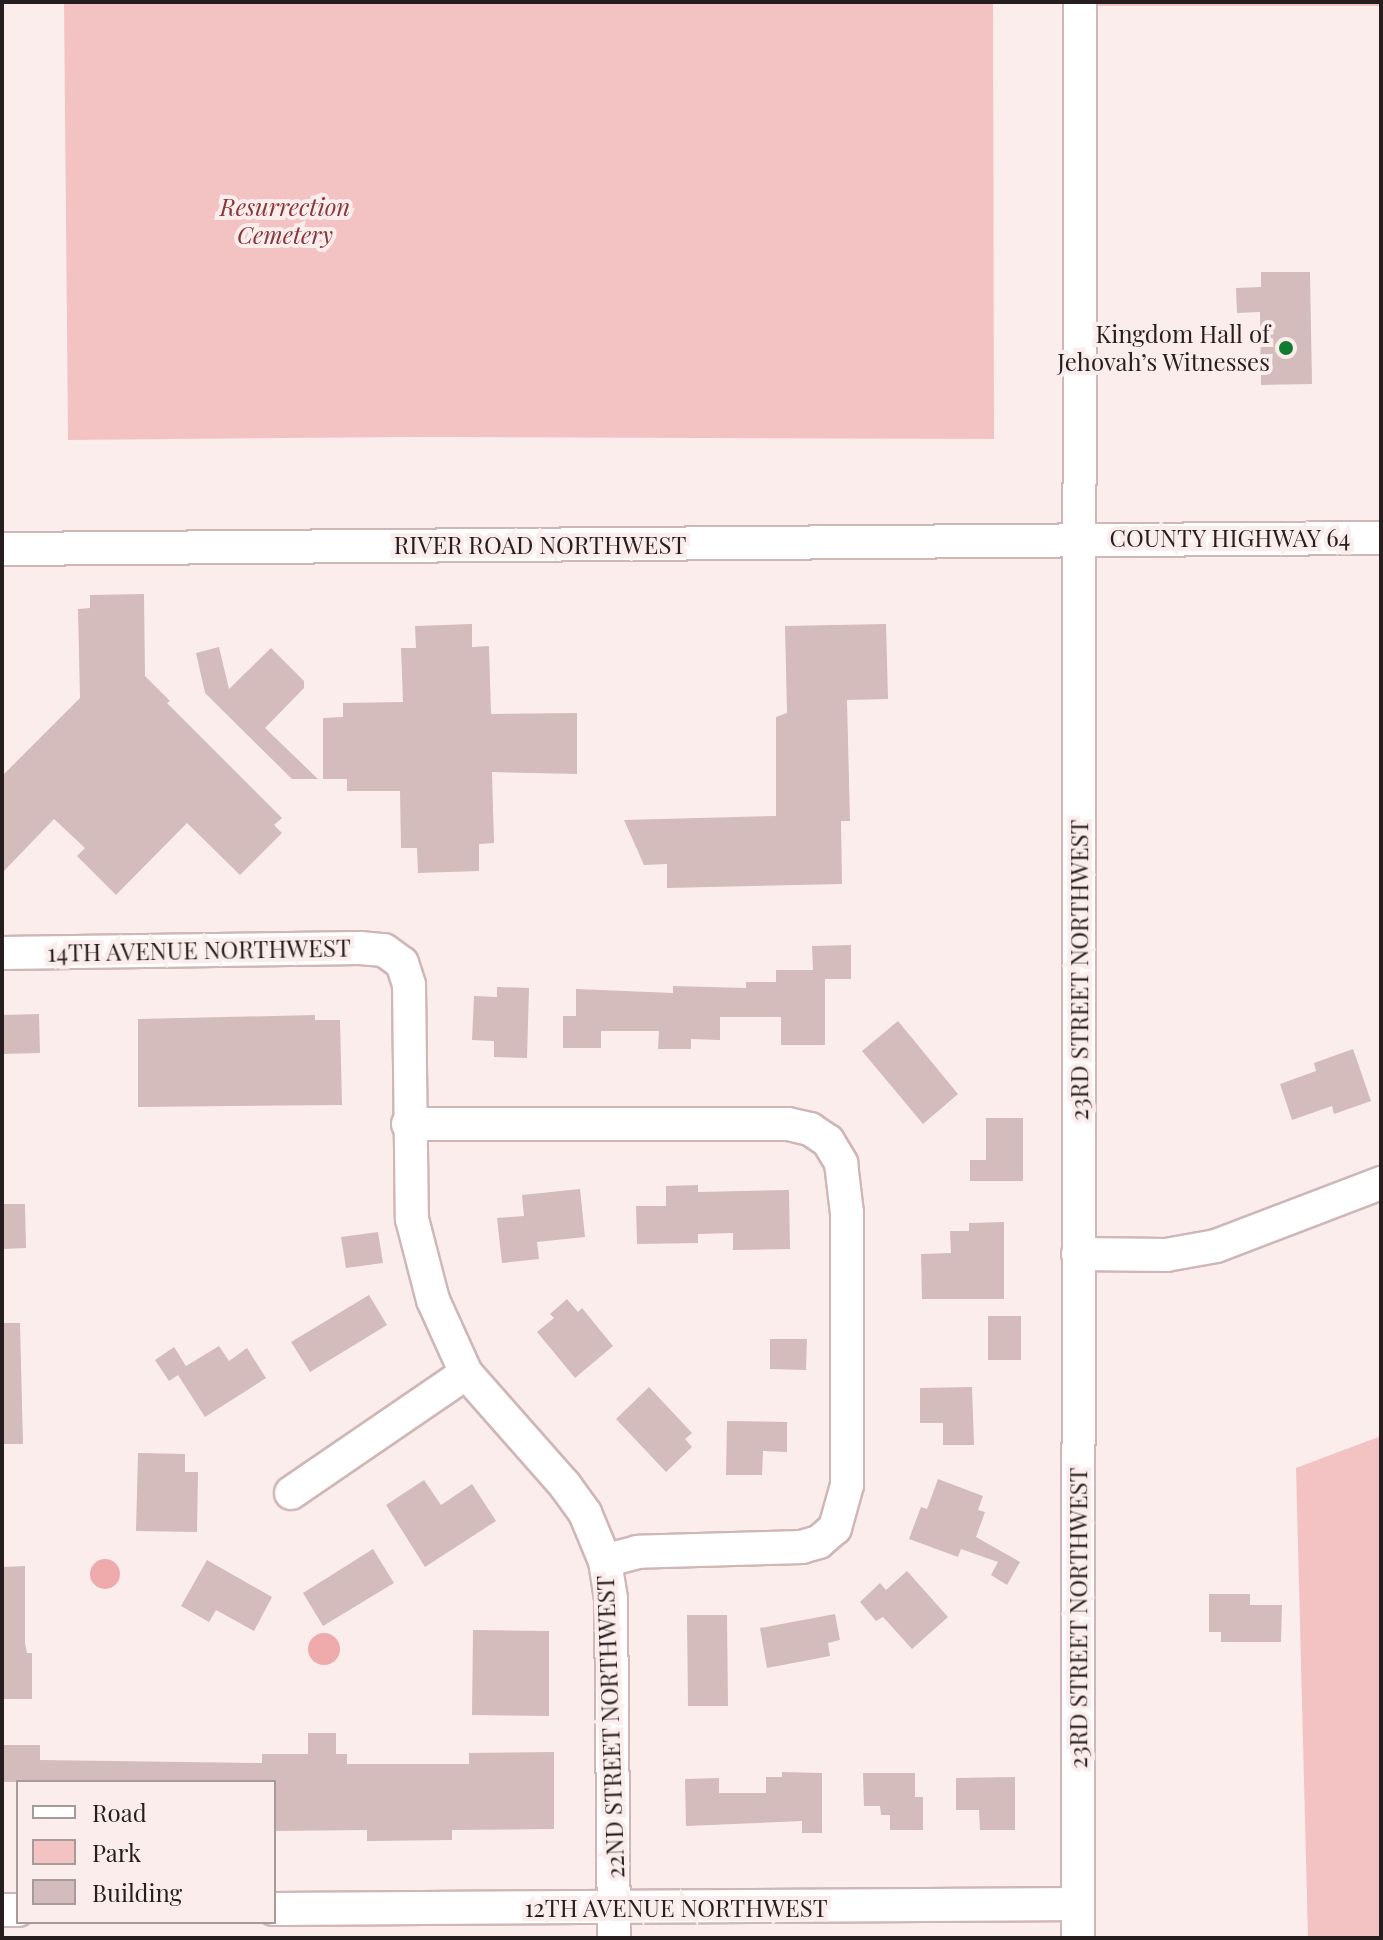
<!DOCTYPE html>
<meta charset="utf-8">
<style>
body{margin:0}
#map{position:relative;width:1383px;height:1940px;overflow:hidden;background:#fceded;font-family:"Playfair Display",serif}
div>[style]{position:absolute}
.green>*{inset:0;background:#f3c3c3}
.water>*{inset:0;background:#efaaab}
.round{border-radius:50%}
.building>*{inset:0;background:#d3bcbb}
.roads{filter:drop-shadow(2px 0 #cfb7b7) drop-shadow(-2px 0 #cfb7b7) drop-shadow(0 2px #cfb7b7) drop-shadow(0 -2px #cfb7b7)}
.minor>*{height:32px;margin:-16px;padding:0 16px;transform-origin:16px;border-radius:16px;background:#fff}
.dots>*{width:22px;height:22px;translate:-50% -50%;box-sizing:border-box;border:4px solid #fceded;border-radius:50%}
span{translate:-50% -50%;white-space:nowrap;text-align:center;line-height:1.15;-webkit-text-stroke:8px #fceded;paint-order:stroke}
.park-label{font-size:24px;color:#87363c;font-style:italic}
.poi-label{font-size:24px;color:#261e1e}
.right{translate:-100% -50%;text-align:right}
.street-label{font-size:24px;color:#261e1e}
.frame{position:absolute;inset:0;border:4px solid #261e1e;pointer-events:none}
.legend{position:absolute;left:16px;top:1780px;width:260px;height:144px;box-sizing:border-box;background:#fceded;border:2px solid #a69a9a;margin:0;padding:10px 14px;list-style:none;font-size:24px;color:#261e1e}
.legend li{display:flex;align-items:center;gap:16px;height:40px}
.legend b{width:40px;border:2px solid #a69a9a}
</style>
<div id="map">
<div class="green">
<i style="clip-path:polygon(64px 2px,993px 2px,994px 439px,409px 437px,68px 440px)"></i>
<i style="clip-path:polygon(1097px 2px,1381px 2px,1381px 6px,1097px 6px)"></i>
<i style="clip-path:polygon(1381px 1436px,1381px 1938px,1308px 1938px,1296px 1468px)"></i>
</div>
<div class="water">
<i class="round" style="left:90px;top:1559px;width:30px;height:30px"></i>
<i class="round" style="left:308px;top:1633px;width:32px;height:32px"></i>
</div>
<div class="building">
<i style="clip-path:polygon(1261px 272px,1310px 272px,1312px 384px,1261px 385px,1260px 312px,1237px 313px,1236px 288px,1261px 287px)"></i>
<i style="clip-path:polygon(144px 594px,145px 676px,170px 701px,167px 703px,282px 818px,274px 825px,282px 833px,240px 875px,187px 823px,116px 895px,77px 856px,85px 848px,54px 819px,2px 873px,2px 776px,80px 698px,78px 609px,90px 608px,90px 595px)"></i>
<i style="clip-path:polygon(472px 624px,472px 647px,489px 646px,491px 714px,577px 713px,577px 774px,492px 772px,494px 843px,479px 844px,479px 871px,418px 873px,417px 848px,401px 848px,400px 791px,347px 791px,347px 779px,323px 779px,323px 718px,343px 717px,343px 703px,403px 702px,401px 648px,416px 648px,415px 626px)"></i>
<i style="clip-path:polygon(886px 624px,888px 699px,847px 700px,850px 821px,841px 821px,842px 884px,667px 888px,667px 864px,644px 865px,624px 820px,776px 816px,776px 717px,787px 713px,785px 626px)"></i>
<i style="clip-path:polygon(219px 647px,229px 689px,271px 648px,304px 681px,304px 688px,265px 728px,318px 779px,292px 779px,205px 693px,196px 653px)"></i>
<i style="clip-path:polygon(851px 945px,851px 979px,825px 979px,825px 1045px,781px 1045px,781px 1017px,720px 1017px,720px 1040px,691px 1039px,691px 1049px,658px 1049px,659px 1031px,601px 1031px,601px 1048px,563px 1048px,563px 1016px,576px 1016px,576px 989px,673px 993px,673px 986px,746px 988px,746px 982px,776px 982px,776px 970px,813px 970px,812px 946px)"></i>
<i style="clip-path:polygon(497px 987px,529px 988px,527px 1058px,494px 1057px,494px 1041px,472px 1040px,474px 996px,497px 997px)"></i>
<i style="clip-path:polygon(39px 1014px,40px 1053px,2px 1054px,2px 1015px)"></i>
<i style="clip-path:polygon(315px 1015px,315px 1020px,340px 1020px,342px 1105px,138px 1107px,138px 1019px)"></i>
<i style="clip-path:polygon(898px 1021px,958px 1094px,923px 1124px,862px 1051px)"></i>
<i style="clip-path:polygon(1353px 1049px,1371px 1101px,1334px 1114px,1332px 1106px,1292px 1120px,1280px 1084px,1316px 1071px,1314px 1063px)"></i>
<i style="clip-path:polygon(986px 1118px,1023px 1118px,1023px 1181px,970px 1181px,970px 1160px,986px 1160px)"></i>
<i style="clip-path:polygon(698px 1185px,698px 1192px,789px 1190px,790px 1249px,733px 1250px,733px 1233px,698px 1234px,698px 1243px,637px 1244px,636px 1206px,666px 1206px,666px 1186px)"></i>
<i style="clip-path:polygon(580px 1189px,585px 1237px,537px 1242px,539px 1259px,502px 1263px,497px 1218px,524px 1216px,522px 1195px)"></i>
<i style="clip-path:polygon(2px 1204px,25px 1204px,26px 1248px,2px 1249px)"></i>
<i style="clip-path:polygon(1004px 1222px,1004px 1299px,922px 1299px,921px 1254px,951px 1253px,950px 1231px,969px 1231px,969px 1223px)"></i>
<i style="clip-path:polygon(378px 1232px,383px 1263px,346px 1268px,341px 1237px)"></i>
<i style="clip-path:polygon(369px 1295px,387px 1325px,310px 1372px,291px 1342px)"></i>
<i style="clip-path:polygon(567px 1299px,578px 1312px,582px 1308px,613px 1346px,575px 1378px,537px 1332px,554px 1318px,550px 1314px)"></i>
<i style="clip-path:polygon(988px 1316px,1021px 1316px,1021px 1360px,988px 1360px)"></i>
<i style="clip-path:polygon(2px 1323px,20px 1323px,23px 1444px,2px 1444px)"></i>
<i style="clip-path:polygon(770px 1339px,807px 1339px,806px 1370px,770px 1369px)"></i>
<i style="clip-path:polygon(219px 1346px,229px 1361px,247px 1348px,266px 1378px,205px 1417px,178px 1375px,169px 1381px,155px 1360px,174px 1347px,186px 1366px)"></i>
<i style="clip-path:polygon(649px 1387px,692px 1433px,685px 1439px,692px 1447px,666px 1472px,616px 1419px)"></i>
<i style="clip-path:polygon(972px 1387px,974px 1445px,943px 1445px,943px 1423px,920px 1423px,920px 1388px)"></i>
<i style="clip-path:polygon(727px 1421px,787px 1422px,787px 1452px,763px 1451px,762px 1475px,726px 1475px)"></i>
<i style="clip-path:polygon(138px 1453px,185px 1454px,185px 1472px,198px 1472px,197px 1532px,136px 1531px)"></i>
<i style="clip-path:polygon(938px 1479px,983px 1496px,978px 1510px,985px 1512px,976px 1537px,1020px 1562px,1007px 1585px,991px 1575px,998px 1562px,961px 1549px,958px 1557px,909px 1539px,921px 1507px,927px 1509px)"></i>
<i style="clip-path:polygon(424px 1480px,441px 1505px,472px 1484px,496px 1521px,425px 1567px,386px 1505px)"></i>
<i style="clip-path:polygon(373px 1549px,394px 1583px,323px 1626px,303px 1593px)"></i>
<i style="clip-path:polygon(207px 1560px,272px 1597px,254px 1631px,216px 1610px,209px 1622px,181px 1606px)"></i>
<i style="clip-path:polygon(25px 1566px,25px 1643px,27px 1653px,32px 1653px,32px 1699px,2px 1699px,2px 1567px)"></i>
<i style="clip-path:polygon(907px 1571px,948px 1617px,912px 1649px,883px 1617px,876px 1621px,860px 1602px,880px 1583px,886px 1590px)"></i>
<i style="clip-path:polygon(1209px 1594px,1250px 1594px,1250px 1605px,1282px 1605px,1281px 1642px,1221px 1642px,1221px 1632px,1209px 1632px)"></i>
<i style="clip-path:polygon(835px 1614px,840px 1640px,828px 1643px,830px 1656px,767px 1668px,760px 1628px)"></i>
<i style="clip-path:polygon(687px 1615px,727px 1615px,728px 1706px,688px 1706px)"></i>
<i style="clip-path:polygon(473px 1630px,549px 1631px,549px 1716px,472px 1715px)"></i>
<i style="clip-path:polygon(308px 1733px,336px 1733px,336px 1754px,347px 1754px,347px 1764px,469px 1764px,469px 1753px,554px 1752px,554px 1829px,452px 1830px,452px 1840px,367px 1841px,367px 1830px,274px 1831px,274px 1782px,2px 1782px,2px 1745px,40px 1745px,40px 1760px,262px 1763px,262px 1754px,308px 1754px)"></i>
<i style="clip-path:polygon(782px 1772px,822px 1773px,822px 1833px,802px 1833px,802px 1821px,686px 1826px,685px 1779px,719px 1778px,719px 1793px,766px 1793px,766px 1777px,782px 1777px)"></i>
<i style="clip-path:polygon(863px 1773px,915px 1773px,915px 1797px,923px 1797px,923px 1830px,890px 1830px,890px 1815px,881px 1815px,880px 1806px,864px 1806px)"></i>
<i style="clip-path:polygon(1015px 1777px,1015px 1830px,980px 1830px,979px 1810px,956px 1810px,956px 1778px)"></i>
</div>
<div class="roads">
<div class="minor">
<i style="left:2px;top:549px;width:1379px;rotate:-0.46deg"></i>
<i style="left:2px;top:953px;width:358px;rotate:-0.8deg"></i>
<i style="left:360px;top:948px;width:24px;rotate:5deg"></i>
<i style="left:384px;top:950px;width:22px;rotate:36deg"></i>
<i style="left:402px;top:963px;width:23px;rotate:72deg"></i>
<i style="left:409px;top:985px;width:234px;rotate:89.3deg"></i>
<i style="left:412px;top:1219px;width:84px;rotate:75.5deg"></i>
<i style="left:433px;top:1300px;width:80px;rotate:65.7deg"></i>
<i style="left:466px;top:1373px;width:148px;rotate:48.6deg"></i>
<i style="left:564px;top:1484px;width:36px;rotate:54deg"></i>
<i style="left:585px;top:1513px;width:52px;rotate:67.4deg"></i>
<i style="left:605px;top:1561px;width:38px;rotate:81deg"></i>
<i style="left:611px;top:1599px;width:339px;rotate:89.5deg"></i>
<i style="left:408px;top:1124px;width:380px"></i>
<i style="left:788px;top:1124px;width:23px;rotate:13deg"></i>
<i style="left:810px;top:1129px;width:22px;rotate:34deg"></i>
<i style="left:828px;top:1141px;width:26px;rotate:59deg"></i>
<i style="left:841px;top:1163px;width:50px;rotate:83.2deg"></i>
<i style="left:847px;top:1213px;width:272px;rotate:90deg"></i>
<i style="left:847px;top:1485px;width:45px;rotate:105.6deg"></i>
<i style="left:835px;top:1528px;width:21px;rotate:139deg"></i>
<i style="left:819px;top:1542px;width:18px;rotate:164deg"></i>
<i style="left:802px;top:1547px;width:164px;rotate:178.3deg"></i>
<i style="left:638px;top:1552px;width:34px;rotate:165deg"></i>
<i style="left:1078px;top:1254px;width:88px;rotate:0.7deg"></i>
<i style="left:1166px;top:1255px;width:51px;rotate:-10.2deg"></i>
<i style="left:1216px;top:1246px;width:177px;rotate:-20.9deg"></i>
<i style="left:291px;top:1493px;width:212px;rotate:-34.4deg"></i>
<i style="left:274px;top:1909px;width:804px;rotate:-0.36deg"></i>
<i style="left:2px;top:1910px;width:16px"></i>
<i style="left:1078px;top:1938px;width:1936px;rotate:-89.94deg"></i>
</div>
</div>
<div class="dots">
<i style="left:1286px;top:348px;background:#117c31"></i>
</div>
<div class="park-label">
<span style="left:285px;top:221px">Resurrection<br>Cemetery</span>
</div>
<div class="poi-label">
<span class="right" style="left:1270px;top:348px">Kingdom Hall of<br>Jehovah’s Witnesses</span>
</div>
<div class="street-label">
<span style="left:1230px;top:538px">COUNTY HIGHWAY 64</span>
<span style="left:540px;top:545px">RIVER ROAD NORTHWEST</span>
<span style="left:199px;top:950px;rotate:-1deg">14TH AVENUE NORTHWEST</span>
<span style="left:1079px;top:970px;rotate:-90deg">23RD STREET NORTHWEST</span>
<span style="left:1078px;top:1618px;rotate:-90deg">23RD STREET NORTHWEST</span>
<span style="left:610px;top:1727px;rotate:-92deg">22ND STREET NORTHWEST</span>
<span style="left:676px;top:1908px">12TH AVENUE NORTHWEST</span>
</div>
<div class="frame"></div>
<ul class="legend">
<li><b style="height:10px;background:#fff"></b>Road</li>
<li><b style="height:22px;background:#f3c3c3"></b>Park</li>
<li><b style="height:22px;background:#d3bcbb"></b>Building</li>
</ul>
</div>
